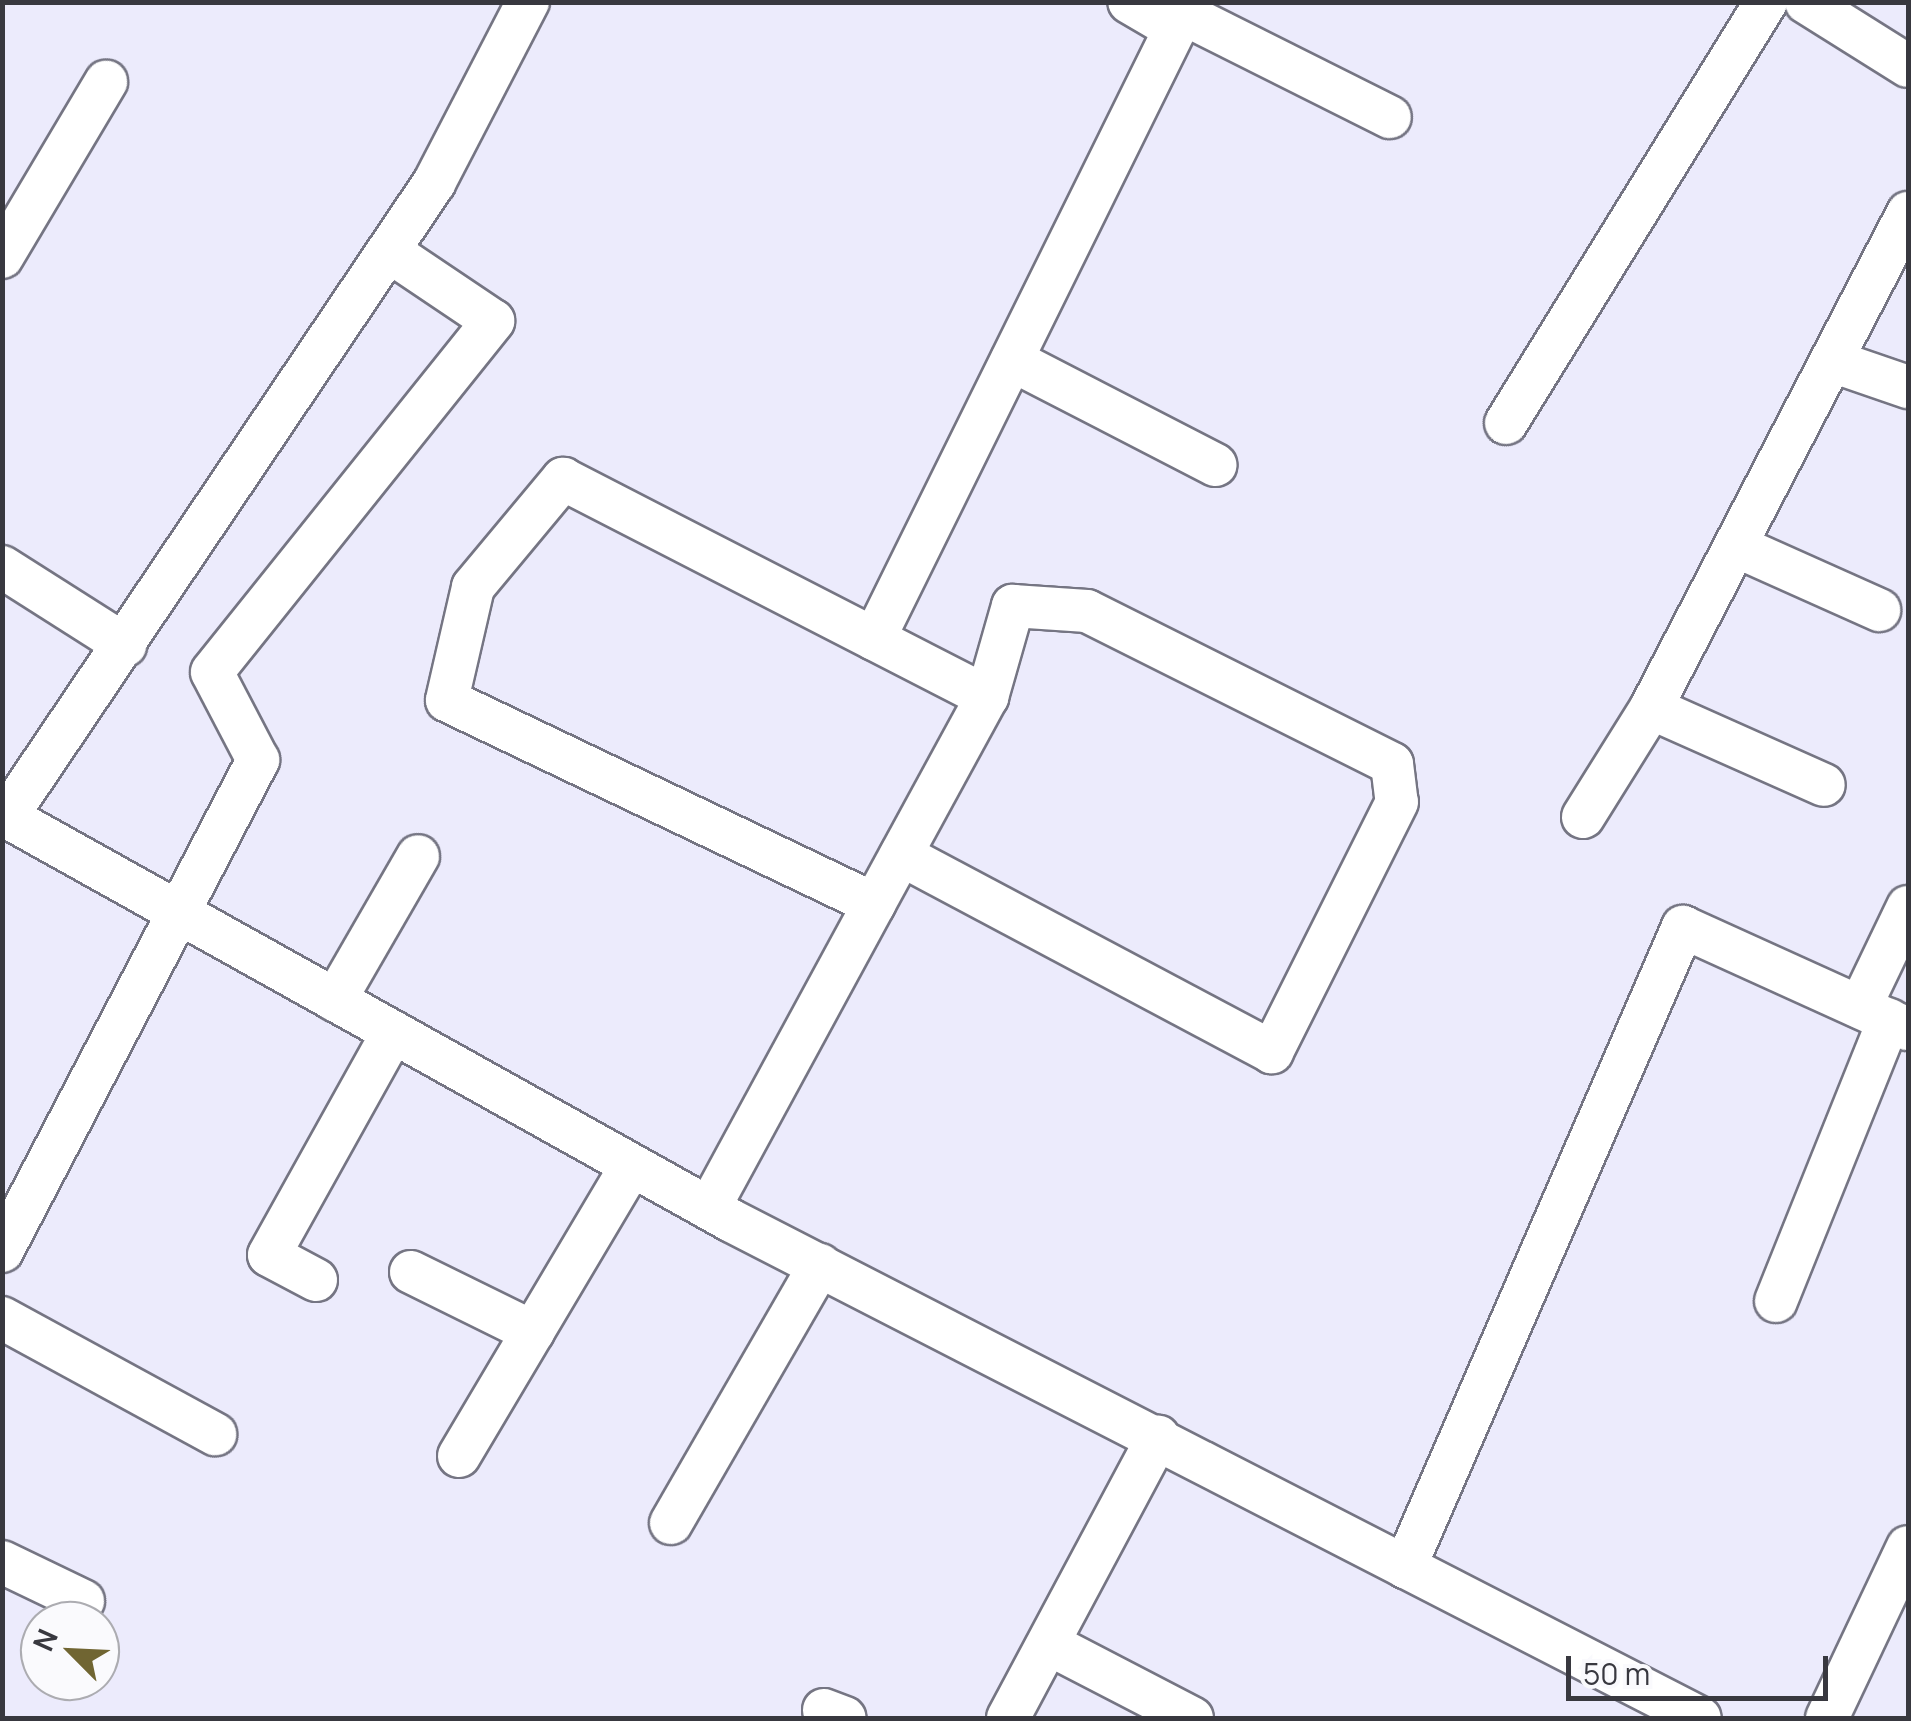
<!DOCTYPE html>
<style>
body{margin:0}
#map{position:relative;width:1911px;height:1721px;overflow:hidden;background:#ecebfc;font-family:Manrope,sans-serif}
div>[style]{position:absolute}
.roads{filter:drop-shadow(2px 0 #757583) drop-shadow(-2px 0 #757583) drop-shadow(0 2px #757583) drop-shadow(0 -2px #757583)}
.street>*{height:42px;margin:-21px;padding:0 21px;transform-origin:21px;border-radius:21px;background:#fff}
span{translate:-50% -50%;white-space:nowrap;text-align:center;line-height:1.15;-webkit-text-stroke:9px #fafafd;paint-order:stroke}
.frame{position:absolute;inset:0;border:5px solid #38383f;pointer-events:none}
.north{position:absolute;left:20px;top:1601px;width:100px;height:100px;box-sizing:border-box;background:#fafafd;border:2px solid #acacb1;border-radius:50%;rotate:294deg;font-size:28px;font-weight:700;line-height:40px;text-align:center;color:#38383f}
.north::after{content:'';display:block;margin:auto;width:35px;height:45px;background:#706532;clip-path:polygon(50% 0,100% 100%,50% 72%,0 100%)}
.scale{position:absolute;left:1566px;top:1656px;width:262px;height:45px;box-sizing:border-box;border:5px solid #38383f;border-top:0;padding-left:12px;font-size:30px;line-height:35px;white-space:nowrap;color:#38383f;-webkit-text-stroke:8px #fafafd;paint-order:stroke}
</style>
<div id="map">
<div class="roads">
<div class="street">
<i style="left:1160px;top:2px;width:257px;rotate:26.6deg"></i>
<i style="left:1806px;top:2px;width:120px;rotate:32.1deg"></i>
<i style="left:2px;top:257px;width:204px;rotate:-59.3deg"></i>
<i style="left:1012px;top:360px;width:229px;rotate:27.3deg"></i>
<i style="left:1832px;top:361px;width:80px;rotate:18.9deg"></i>
<i style="left:1506px;top:423px;width:495px;rotate:-58.3deg"></i>
<i style="left:1736px;top:546px;width:157px;rotate:24.1deg"></i>
<i style="left:2px;top:567px;width:146px;rotate:32.4deg"></i>
<i style="left:874px;top:639px;width:680px;rotate:-63.74deg"></i>
<i style="left:1175px;top:29px;width:53px;rotate:-149.6deg"></i>
<i style="left:1651px;top:708px;width:189px;rotate:24deg"></i>
<i style="left:2px;top:814px;width:834px;rotate:29.15deg"></i>
<i style="left:730px;top:1220px;width:1090px;rotate:27.18deg"></i>
<i style="left:7px;top:816px;width:764px;rotate:-56deg"></i>
<i style="left:434px;top:183px;width:204px;rotate:-62.6deg"></i>
<i style="left:1583px;top:817px;width:128px;rotate:-58deg"></i>
<i style="left:1651px;top:708px;width:558px;rotate:-62.56deg"></i>
<i style="left:874px;top:904px;width:473px;rotate:-154.5deg"></i>
<i style="left:447px;top:700px;width:116px;rotate:-77deg"></i>
<i style="left:473px;top:587px;width:141px;rotate:-50.2deg"></i>
<i style="left:563px;top:479px;width:477px;rotate:27.2deg"></i>
<i style="left:335px;top:1000px;width:166px;rotate:-60deg"></i>
<i style="left:1860px;top:1007px;width:111px;rotate:-64.4deg"></i>
<i style="left:709px;top:1208px;width:346px;rotate:-61.5deg"></i>
<i style="left:874px;top:904px;width:236px;rotate:-61.4deg"></i>
<i style="left:987px;top:697px;width:95px;rotate:-74.1deg"></i>
<i style="left:1013px;top:606px;width:74px;rotate:3.9deg"></i>
<i style="left:1087px;top:611px;width:341px;rotate:26.6deg"></i>
<i style="left:1392px;top:764px;width:38px;rotate:83deg"></i>
<i style="left:1397px;top:802px;width:280px;rotate:116.6deg"></i>
<i style="left:1272px;top:1052px;width:420px;rotate:-152deg"></i>
<i style="left:2px;top:1251px;width:554px;rotate:-62.46deg"></i>
<i style="left:258px;top:760px;width:99px;rotate:-117.6deg"></i>
<i style="left:212px;top:672px;width:450px;rotate:-51.3deg"></i>
<i style="left:493px;top:321px;width:125px;rotate:-146.1deg"></i>
<i style="left:411px;top:1272px;width:136px;rotate:26.2deg"></i>
<i style="left:316px;top:1280px;width:53px;rotate:-152deg"></i>
<i style="left:269px;top:1255px;width:255px;rotate:-60.9deg"></i>
<i style="left:1776px;top:1301px;width:303px;rotate:-68.1deg"></i>
<i style="left:2px;top:1318px;width:243px;rotate:28.6deg"></i>
<i style="left:459px;top:1456px;width:337px;rotate:-59.3deg"></i>
<i style="left:671px;top:1523px;width:298px;rotate:-60deg"></i>
<i style="left:2px;top:1562px;width:90px;rotate:25.7deg"></i>
<i style="left:1405px;top:1567px;width:698px;rotate:-66.52deg"></i>
<i style="left:1683px;top:927px;width:247px;rotate:24.4deg"></i>
<i style="left:1049px;top:1644px;width:161px;rotate:27.4deg"></i>
<i style="left:824px;top:1710px;width:22px;rotate:21deg"></i>
<i style="left:1008px;top:1718px;width:319px;rotate:-61.9deg"></i>
<i style="left:1827px;top:1718px;width:189px;rotate:-64.7deg"></i>
</div>
</div>
<div class="frame"></div>
<div class="north">N</div>
<div class="scale">50 m</div>
</div>
